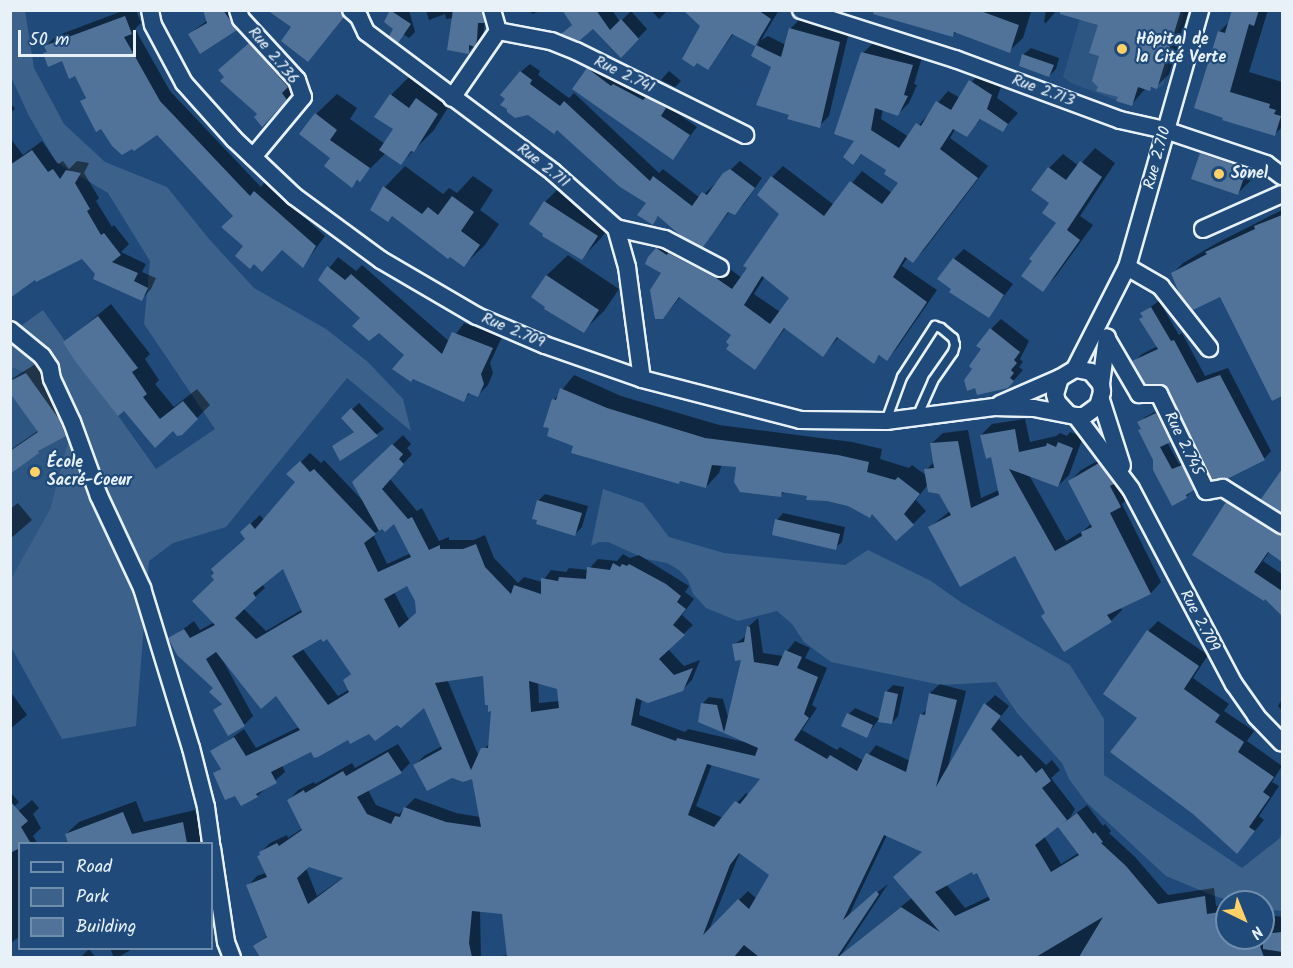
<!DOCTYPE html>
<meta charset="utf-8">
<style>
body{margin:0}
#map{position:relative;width:1293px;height:968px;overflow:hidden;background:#1f4a7a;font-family:Kalam,sans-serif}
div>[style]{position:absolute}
.built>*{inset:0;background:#2e5683}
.green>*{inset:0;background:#3c628c}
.shadow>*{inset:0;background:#0007}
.building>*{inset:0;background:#517399}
.roads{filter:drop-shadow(2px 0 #e8f1f8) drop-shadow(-2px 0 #e8f1f8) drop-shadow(0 2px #e8f1f8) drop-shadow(0 -2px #e8f1f8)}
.lane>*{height:8px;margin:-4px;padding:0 4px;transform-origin:4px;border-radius:4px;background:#1f4a7a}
.street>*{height:16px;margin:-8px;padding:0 8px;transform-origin:8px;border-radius:8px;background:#1f4a7a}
.dots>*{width:16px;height:16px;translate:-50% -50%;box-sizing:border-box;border:3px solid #1f4a7a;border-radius:50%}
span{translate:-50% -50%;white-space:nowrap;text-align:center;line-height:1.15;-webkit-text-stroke:4.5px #1f4a7a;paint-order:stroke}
.poi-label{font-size:16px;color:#e8f1f8;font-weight:700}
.left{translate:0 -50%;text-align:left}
.street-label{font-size:16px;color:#e8f1f8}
.frame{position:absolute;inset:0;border:12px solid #e8f1f8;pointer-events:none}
.legend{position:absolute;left:18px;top:842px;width:195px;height:108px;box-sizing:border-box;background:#1f4a7a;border:2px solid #6f8dac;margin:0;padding:8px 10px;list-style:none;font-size:18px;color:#e8f1f8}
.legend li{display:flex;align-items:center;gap:12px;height:30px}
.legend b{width:30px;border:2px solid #6f8dac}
.north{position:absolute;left:1215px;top:890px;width:60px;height:60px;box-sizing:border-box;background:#1f4a7a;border:2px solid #6f8dac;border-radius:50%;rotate:137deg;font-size:16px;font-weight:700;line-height:24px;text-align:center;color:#e8f1f8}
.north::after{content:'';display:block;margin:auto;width:21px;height:27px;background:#ffd166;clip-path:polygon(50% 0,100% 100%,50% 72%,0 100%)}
.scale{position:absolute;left:18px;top:30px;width:118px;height:27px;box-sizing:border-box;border:3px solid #e8f1f8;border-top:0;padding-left:8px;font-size:18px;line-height:21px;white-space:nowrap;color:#e8f1f8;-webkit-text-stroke:4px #1f4a7a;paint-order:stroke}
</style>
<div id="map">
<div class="built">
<i style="clip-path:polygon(1082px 11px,1184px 11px,1163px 85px,1157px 89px,1151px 87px,1150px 91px,1138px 87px,1132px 106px,1071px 83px,1063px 77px)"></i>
<i style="clip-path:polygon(11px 367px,26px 373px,70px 434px,50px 509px,11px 581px)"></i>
</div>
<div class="green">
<i style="clip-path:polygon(11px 11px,25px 11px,34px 68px,64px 124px,105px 162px,167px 187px,209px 239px,254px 288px,326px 329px,368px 362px,403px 399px,411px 431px,347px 378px,226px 527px,173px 543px,149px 561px,136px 726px,62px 739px,11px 647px,10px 581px,50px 509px,70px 434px,26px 373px,11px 367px,11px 333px,43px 310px,156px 469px,215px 429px,144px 324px,150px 261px,108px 193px,56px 162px,29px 116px,11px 77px)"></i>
<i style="clip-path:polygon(603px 489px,643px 503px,669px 537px,724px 553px,845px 565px,868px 550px,931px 581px,962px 603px,1070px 665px,1104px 719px,1104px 775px,1242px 868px,1280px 838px,1282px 831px,1282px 911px,1263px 909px,1263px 902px,1235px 902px,1214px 896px,1166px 876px,1086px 802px,1069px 779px,1062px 763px,1017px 713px,996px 682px,941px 685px,831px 662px,804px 642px,792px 624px,777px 611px,738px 621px,706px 608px,693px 594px,688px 580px,679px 570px,667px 563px,646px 559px,608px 542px,599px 542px,591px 546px)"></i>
</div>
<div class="shadow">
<i style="clip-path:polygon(125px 10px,136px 10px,141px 23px,135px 29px,170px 91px,261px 187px,265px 182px,325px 236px,303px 266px,282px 248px,254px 263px,235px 216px,158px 133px,82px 101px,87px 96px,76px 74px,63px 59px,45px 54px,48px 51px,46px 46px,56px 36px)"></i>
<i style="clip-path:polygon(204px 10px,237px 10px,245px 20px,236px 29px,189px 34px,208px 20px)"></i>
<i style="clip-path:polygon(270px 10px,349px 10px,308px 60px,294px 27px)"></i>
<i style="clip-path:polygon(391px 10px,409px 10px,415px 32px,409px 38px,385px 22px)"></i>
<i style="clip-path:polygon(426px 10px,492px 10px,493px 13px,485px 20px,483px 36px,468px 52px,453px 18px,446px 19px,445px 14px,429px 20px)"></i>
<i style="clip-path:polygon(530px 10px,543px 10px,532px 14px)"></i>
<i style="clip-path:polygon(564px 10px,612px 10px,620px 22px,631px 11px,647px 29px,630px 47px,593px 27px,563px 33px,573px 24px)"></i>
<i style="clip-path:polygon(651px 10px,668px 10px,659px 19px)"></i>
<i style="clip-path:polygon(685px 10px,779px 10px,761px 40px,768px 36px,786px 45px,791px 28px,801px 18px,849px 32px,829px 116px,819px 126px,791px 114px,772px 66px,753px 55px,760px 39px,755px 44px,734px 33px,708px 68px,702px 26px)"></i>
<i style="clip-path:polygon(868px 10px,1026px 10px,1031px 12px,1023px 38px,1009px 51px,956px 32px,952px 36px)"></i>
<i style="clip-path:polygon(1046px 10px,1057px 10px,1046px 23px,1044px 22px)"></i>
<i style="clip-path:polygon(1084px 10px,1189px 10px,1169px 74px,1156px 87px,1146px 88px,1132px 104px,1119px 96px,1101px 55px,1100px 24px)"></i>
<i style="clip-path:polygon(1233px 10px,1268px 10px,1249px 72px,1282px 82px,1282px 127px,1275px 134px,1224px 119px,1219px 32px,1230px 21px)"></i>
<i style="clip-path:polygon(260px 34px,296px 89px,273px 114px,259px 114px,230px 60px)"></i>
<i style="clip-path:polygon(evenodd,874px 42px,923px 54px,914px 84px,917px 85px,909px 103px,898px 114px,883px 109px,881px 119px,909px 137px,948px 91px,960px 98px,981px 70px,1002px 84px,997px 98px,1018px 113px,1003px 130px,982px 118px,966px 135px,956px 128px,950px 138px,988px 166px,924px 250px,913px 261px,908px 257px,902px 266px,937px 290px,897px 348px,887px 359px,881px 354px,874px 362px,839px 337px,823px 355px,786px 327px,755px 368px,733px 334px,681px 296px,663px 318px,663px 272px,658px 249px,668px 239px,727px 267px,742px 278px,781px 213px,772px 177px,783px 166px,834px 205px,862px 171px,892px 193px,900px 183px,888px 170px,863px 153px,853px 163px,863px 53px,874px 42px,765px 276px,791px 298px,780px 312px,754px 294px,765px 276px)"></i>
<i style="clip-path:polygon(1031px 48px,1059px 58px,1056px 69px,1049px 76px,1021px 65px,1024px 54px)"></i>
<i style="clip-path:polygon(597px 61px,673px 99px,668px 107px,697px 127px,673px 158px,589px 69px)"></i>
<i style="clip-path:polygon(530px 64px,540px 71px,538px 75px,569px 98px,574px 93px,659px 173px,663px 169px,700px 198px,740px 161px,762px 178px,744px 204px,735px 213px,730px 211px,703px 245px,660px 215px,652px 223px,648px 202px,517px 75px)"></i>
<i style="clip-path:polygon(669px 71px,681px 81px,675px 87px,661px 80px)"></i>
<i style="clip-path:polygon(411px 75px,457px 93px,434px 130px,401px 163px,386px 153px,352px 186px,332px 157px,316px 114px,337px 94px,357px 108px,350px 119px,385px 144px,395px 129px,391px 95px)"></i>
<i style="clip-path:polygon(10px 102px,15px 109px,10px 113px)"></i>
<i style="clip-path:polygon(10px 138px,23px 155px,42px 141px,58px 164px,63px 161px,69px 169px,77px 161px,89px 163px,84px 173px,99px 198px,96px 201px,112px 227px,114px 225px,129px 244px,121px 252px,146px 264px,142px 272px,156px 278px,151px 289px,142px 299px,96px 274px,83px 257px,10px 290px)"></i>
<i style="clip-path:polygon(1216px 140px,1260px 155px,1251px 180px,1237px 194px,1202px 154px)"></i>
<i style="clip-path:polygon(1095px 148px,1115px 163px,1080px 216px,1093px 225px,1056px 276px,1042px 290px,1058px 223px,1051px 203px,1049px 168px,1063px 154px,1079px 166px)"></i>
<i style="clip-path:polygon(405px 166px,443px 194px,449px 188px,457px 193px,473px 176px,493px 190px,480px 210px,499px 224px,485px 245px,464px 265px,393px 214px,372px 209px,385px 187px)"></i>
<i style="clip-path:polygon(566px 181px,617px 215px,602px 237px,582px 258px,545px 202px)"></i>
<i style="clip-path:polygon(1282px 210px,1282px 397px,1220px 295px,1173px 273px,1183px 263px,1217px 243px)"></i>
<i style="clip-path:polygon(964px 249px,1013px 284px,989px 316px,954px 259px)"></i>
<i style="clip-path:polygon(568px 255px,619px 289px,604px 311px,583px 331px,533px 297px,547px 275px)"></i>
<i style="clip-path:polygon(338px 257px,356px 271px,362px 265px,450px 342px,464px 323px,502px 337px,490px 363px,493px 373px,488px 385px,478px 395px,471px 392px,463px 400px,414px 377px,410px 381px,394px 369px,406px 355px,320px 280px)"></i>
<i style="clip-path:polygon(1159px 301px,1179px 335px,1182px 333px,1205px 376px,1228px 368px,1271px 451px,1264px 459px,1134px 362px,1142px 354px,1158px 346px,1142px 313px)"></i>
<i style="clip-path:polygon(111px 304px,150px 354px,145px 359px,159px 380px,155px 384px,174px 407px,197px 389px,210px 405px,181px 434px,173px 429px,155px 446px,65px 342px)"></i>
<i style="clip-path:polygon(1001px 319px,1029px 341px,1020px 359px,1023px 362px,1019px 367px,1023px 370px,1008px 387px,983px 349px,991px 329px)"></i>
<i style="clip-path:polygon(37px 363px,69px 408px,75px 424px,65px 435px,46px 445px,10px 472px,10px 450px,39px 430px,10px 391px,10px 380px)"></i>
<i style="clip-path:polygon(574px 375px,621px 396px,719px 425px,852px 442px,882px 449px,880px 459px,909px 468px,912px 465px,927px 476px,926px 470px,935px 461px,932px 443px,943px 433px,968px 430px,981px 498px,999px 490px,993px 456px,981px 435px,992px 424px,1025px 419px,1030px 442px,1056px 436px,1060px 433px,1067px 436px,1070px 432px,1083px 437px,1069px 475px,1058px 486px,1029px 475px,1066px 541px,1083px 531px,1092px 523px,1070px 481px,1081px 470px,1110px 454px,1132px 495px,1122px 504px,1161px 582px,1151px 593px,1120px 607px,1122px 610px,1111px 621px,1047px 612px,1015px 554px,930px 527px,950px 511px,940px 492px,928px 484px,916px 500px,926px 511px,913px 524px,873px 513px,870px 517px,848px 505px,808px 495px,785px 491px,781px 495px,737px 465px,722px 464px,719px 473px,706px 487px,681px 480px,679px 482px,575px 445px,554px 400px)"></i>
<i style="clip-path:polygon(359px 403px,384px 429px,341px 459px,334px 446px,355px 431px,343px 418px)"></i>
<i style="clip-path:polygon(1163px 408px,1176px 435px,1167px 442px,1179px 464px,1188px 459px,1199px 483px,1187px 496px,1173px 504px,1140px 430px,1142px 428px,1139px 423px,1145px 417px)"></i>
<i style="clip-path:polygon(evenodd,403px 435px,411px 444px,407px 448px,412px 454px,390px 479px,417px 511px,422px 508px,439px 541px,449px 537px,449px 540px,474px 540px,485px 535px,494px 558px,518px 583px,524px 577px,542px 582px,551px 570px,566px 572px,569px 568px,588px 570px,598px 559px,617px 561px,623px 554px,630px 558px,639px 555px,689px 586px,685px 592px,694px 599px,682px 615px,693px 625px,668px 649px,684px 666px,700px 660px,692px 680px,683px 689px,642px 699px,639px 715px,685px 732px,688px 729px,744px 742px,727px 727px,723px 731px,702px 704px,709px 697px,723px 699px,729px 721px,742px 659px,734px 645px,747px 635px,748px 627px,758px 618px,763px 653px,783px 656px,795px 641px,810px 648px,805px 658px,827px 668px,812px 705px,817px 708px,802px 730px,837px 750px,840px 747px,864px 761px,876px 745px,910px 761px,921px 715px,927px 709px,930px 693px,940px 684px,966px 691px,947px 771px,986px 704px,995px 695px,1009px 706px,999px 719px,1046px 765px,1052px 760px,1060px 770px,1051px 778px,1075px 809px,1070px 818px,1087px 805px,1103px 826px,1105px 824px,1111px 831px,1109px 833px,1135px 857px,1168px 895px,1214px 888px,1216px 906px,1227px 904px,1227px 938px,1263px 938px,1263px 914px,1282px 917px,1282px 958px,482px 958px,509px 955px,503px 912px,480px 910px,481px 958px,262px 958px,255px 946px,268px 935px,248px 886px,257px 876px,266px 873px,261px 852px,270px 843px,287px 835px,288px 838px,303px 828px,289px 800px,298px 790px,314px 782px,315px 784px,352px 763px,355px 768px,398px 744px,410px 763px,401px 772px,368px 790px,376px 805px,399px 814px,415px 798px,456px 813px,480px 817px,473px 777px,415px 765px,424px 756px,442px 746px,425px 705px,397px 723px,311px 750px,282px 765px,285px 772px,257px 796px,236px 794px,215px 774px,222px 767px,212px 752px,244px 729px,256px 748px,299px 727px,276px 694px,220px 655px,253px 716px,244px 725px,215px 710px,222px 703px,215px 688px,170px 639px,194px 621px,200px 630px,215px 622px,216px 580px,247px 539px,242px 532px,260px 515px,264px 520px,297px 482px,289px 474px,310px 453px,321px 463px,324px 460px,363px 501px,363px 473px,403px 435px,394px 522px,411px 553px,387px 564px,373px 534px,394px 522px,403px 435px,283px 566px,303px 609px,266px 631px,243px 608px,265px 588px,262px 584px,283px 566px,403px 435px,408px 584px,416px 601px,417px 613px,409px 620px,394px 592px,408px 584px,403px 435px,321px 637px,327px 637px,352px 673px,344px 680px,350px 689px,338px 696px,302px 648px,321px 637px,403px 435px,484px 674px,493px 710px,490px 742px,479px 757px,447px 679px,484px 674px,403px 435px,538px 682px,558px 687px,559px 701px,539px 703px,538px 682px,403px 435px,712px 764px,762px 779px,749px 795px,746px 793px,723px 818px,696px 806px,712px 764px,403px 435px,1065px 820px,1080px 852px,1061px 864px,1044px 836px,1065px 820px,403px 435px,887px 835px,924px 851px,913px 897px,841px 955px,888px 884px,849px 915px,887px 835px,403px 435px,740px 852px,771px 875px,757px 899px,748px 891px,709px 930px,740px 852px,403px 435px,308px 866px,344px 877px,317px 896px,306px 868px,308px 866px,403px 435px,972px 870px,977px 871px,990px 896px,965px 908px,946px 884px,972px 870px)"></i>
<i style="clip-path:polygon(1282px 472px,1282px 511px,1263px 499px)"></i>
<i style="clip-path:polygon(1237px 493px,1282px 522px,1282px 560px,1270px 551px,1263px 561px,1282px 574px,1282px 613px,1265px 597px,1263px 599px,1227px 503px)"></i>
<i style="clip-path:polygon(545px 494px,588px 506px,582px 527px,575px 534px,538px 501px)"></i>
<i style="clip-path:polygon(18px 503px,32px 520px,10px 539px,10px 509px)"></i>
<i style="clip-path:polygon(783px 513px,845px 527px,842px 542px,835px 548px,777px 520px)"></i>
<i style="clip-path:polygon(1158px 621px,1208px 655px,1193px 678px,1229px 704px,1224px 711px,1254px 731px,1247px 741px,1282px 766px,1272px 782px,1279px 786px,1259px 816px,1264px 820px,1237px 852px,1139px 717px,1148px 631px)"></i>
<i style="clip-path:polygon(893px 685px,904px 687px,898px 716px,892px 723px,878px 720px,867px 736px,849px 714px,855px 708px,880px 719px,886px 692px)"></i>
<i style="clip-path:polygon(10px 691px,27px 715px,10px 729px)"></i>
<i style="clip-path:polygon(1282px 699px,1282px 711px,1278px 706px)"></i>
<i style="clip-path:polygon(10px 792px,19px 802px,10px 810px)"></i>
<i style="clip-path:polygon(32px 800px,39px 808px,33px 814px,41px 828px,33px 836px,38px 844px,20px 844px,20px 936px,10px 944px,10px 818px)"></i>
<i style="clip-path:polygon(136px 801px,144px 822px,195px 810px,203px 844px,70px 844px,66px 834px,79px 822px)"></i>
<i style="clip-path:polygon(110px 948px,134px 948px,117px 958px,114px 958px)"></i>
<i style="clip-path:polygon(89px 949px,96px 958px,80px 958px)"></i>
</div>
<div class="building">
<i style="clip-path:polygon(203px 10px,223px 10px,237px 30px,200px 54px,188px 34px,207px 23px)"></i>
<i style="clip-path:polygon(267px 10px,341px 10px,344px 17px,308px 62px,281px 41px,291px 27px)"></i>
<i style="clip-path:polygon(390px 10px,411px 24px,398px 43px,389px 36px,393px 29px,384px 22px)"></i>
<i style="clip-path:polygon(453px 10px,482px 10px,485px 23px,478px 23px,477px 40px,475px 47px,469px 45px,469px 54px,447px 50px)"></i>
<i style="clip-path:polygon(562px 10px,596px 10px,610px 30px,621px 19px,639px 39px,621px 58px,593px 29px,579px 41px,561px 34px,572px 25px)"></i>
<i style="clip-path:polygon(683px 10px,758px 10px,771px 19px,755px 46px,732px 34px,708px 70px,697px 63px,694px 67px,682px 59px,700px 26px)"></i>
<i style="clip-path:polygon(874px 10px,978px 10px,1019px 25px,1010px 53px,954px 32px,953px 37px,873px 14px)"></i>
<i style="clip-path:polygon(1060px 10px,1181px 10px,1157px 89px,1151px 87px,1150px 91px,1138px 87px,1132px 106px,1116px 101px,1118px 97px,1096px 91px,1098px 87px,1092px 81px,1099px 56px,1089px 53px,1098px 25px,1060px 14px)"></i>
<i style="clip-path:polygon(1232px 10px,1259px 10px,1254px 26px,1249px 24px,1230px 92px,1270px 104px,1269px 108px,1276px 110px,1274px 114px,1281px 116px,1275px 136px,1222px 120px,1223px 118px,1194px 108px,1218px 31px,1225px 33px)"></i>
<i style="clip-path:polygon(125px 16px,132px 34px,124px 37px,160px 101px,250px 196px,254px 191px,316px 246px,303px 268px,282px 250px,262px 272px,254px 264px,250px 269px,235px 256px,243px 246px,221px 227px,233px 216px,157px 135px,134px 151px,132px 149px,122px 155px,112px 146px,101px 129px,96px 132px,80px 101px,86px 98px,75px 76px,69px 79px,62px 61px,48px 67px,43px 53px,47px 52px,44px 46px)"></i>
<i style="clip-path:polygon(789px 28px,840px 42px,820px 128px,787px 119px,789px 115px,756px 105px,771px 67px,751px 56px,756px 45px,781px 57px)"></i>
<i style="clip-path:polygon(249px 43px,288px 87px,282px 93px,287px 100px,262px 127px,254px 117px,257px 114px,220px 81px,224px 77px,218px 70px)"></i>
<i style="clip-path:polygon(evenodd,861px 52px,913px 65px,904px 95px,908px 96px,898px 116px,875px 108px,871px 130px,899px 148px,916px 123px,921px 126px,936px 101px,951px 110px,969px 80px,992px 95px,987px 109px,1008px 124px,1003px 132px,980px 119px,967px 137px,953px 129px,940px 149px,978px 178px,913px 263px,905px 257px,893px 277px,927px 302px,887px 361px,879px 355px,874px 364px,837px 337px,823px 357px,784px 328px,755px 370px,726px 349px,729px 345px,726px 342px,731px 335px,679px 297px,663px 319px,655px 319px,650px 290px,661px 273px,645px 264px,648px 257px,656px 248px,667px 255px,668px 253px,716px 278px,732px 289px,747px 268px,743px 266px,779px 214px,757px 195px,771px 176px,824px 216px,850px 181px,882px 204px,898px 183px,884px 174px,886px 170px,861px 154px,853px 165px,843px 157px,854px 141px,834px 134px,861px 52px,762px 276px,789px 298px,770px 324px,744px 305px,762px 276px)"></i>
<i style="clip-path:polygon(1022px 54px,1054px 65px,1049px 77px,1019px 66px)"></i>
<i style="clip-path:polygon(587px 68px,611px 86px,613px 84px,643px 100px,646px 97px,666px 108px,661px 116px,690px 135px,673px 160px,572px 89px)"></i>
<i style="clip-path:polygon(520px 71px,532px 80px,530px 84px,560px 106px,564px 101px,650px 181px,653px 176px,692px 206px,702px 192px,707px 195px,723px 173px,730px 169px,755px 188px,735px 215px,728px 212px,703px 247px,681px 236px,658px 216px,653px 225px,637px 215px,646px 203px,620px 187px,557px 130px,554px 134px,528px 115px,515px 118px,507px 112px,507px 109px,500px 105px,505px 99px,500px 95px)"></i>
<i style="clip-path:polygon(390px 94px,409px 108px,416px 98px,438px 114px,414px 152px,411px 151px,401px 165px,379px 150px,393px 129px,374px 117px)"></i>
<i style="clip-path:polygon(315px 113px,337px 130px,330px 140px,370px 168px,360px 182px,357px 180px,352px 188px,324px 166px,330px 158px,299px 134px)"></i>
<i style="clip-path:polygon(32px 150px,48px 172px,53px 169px,60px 179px,66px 170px,81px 173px,75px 183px,90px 209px,87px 211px,101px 235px,104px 233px,121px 255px,112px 262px,138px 273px,134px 281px,148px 288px,142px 301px,93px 279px,95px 274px,82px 259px,36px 282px,35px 280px,10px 298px,10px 165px)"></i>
<i style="clip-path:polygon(1200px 153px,1247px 169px,1238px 195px,1191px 179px)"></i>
<i style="clip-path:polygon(1080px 161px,1102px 177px,1067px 230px,1080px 240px,1043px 292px,1021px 276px,1032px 261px,1029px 259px,1056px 223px,1042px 213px,1049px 203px,1031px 190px,1048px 167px,1066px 180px)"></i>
<i style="clip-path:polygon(383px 186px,422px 214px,428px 207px,438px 215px,452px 196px,474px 212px,461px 231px,480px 245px,464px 267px,450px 257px,448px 259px,392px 216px,388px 222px,370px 210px)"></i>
<i style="clip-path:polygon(544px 201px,598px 236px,582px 260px,542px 236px,543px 234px,529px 224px)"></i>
<i style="clip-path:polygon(1282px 215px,1282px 396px,1272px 401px,1220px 297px,1193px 310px,1179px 293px,1171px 273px,1207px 254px,1205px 252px,1255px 229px,1254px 226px)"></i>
<i style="clip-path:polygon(953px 258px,1004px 295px,989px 318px,949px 292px,951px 289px,937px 279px)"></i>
<i style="clip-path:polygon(327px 266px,345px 280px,351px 274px,442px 354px,452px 332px,493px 348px,481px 374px,484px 384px,478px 397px,468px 393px,464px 402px,413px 379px,411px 382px,392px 369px,404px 355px,379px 333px,369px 341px,352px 326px,360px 318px,318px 280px)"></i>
<i style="clip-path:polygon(546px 275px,599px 310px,584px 333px,544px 309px,545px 307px,531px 297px)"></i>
<i style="clip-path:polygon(1151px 307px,1171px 341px,1174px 340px,1197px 383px,1220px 375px,1265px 460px,1227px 479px,1212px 479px,1168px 389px,1160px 384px,1145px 384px,1132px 361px,1158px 349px,1139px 319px,1143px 317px,1140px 313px)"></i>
<i style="clip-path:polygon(98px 316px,138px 368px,132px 372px,147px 394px,143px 397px,160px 419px,183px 401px,198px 419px,182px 435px,177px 436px,173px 431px,155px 448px,124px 411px,118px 416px,75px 361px,63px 342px)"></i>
<i style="clip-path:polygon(990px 328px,1020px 352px,1014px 360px,1017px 363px,1011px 370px,1014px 373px,1010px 378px,1014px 381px,1008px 388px,977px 395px,975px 388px,967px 391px,964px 380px,972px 369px,969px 366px,981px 349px,976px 346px)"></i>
<i style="clip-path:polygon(26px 373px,59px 419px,66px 436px,38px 451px,39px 453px,10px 474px,10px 451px,38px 432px,10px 393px,10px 381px)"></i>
<i style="clip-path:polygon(560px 388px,607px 408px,705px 438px,838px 455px,869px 462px,867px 472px,895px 480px,898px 477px,920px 494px,904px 514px,914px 525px,896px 541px,872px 514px,870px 518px,848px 506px,827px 501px,806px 500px,807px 496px,782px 492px,781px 497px,740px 492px,734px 482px,736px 467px,712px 465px,706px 488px,680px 481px,679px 484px,571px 453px,573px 446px,547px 436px,549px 428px,543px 427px,552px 399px,556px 400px)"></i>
<i style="clip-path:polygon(351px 408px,378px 436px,340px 461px,332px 446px,354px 432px,341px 418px)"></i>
<i style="clip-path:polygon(1156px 413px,1171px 442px,1160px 447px,1172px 469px,1182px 465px,1194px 490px,1186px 495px,1187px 498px,1172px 506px,1153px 470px,1153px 460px,1138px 430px,1141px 429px,1137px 422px)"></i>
<i style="clip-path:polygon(1015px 429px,1019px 452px,1046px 446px,1047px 443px,1056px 447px,1058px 442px,1073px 448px,1058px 487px,1009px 469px,1055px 551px,1082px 536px,1081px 532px,1092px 527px,1068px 481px,1099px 463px,1114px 484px,1110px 486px,1121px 507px,1110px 513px,1151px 594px,1107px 615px,1112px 622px,1064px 652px,1041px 616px,1045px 613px,1015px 556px,960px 587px,928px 527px,951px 515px,939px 494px,928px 492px,924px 469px,934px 468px,930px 443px,958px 441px,971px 508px,999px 495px,991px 457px,986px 459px,980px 435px)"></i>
<i style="clip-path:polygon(evenodd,392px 444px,403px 454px,399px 459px,404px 464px,382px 489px,408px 519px,412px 517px,429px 550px,440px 545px,440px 549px,463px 549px,476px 544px,485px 567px,511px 594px,514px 585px,541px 594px,541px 578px,558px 581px,559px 577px,586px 579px,587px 567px,610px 570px,613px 563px,620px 567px,622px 564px,627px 566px,629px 564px,666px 584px,681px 596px,677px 602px,686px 609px,673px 625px,685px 635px,659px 659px,674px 675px,693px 668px,683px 691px,648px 703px,636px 698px,631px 725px,676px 741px,677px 738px,755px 756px,758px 748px,724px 733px,741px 660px,735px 661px,732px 644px,744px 642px,747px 626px,750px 627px,754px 662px,778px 666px,785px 650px,802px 657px,797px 668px,818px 677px,804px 714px,809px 718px,794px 740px,827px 759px,830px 755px,857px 771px,866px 753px,906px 772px,920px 714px,925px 715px,929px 693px,957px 700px,936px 787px,984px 703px,1001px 716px,991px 729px,1018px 757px,1021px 755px,1036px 773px,1042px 768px,1051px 781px,1042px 788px,1067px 820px,1035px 845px,1051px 872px,1079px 855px,1058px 827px,1077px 813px,1093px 834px,1095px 832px,1103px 842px,1101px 843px,1126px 866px,1158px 904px,1205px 896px,1207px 914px,1227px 911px,1227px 938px,1257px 938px,1264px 957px,1079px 957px,1103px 917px,1036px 957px,838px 957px,901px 907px,940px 932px,893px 877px,922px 852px,884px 835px,843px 920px,876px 891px,879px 894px,837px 957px,759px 957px,744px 945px,734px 957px,510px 957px,507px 956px,502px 914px,472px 911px,469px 943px,472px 957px,260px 957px,253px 946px,267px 937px,246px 885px,267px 877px,257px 856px,260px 855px,259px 852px,277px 843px,279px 846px,302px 830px,287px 800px,304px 790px,305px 793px,343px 771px,346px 776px,388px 752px,402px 773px,357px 797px,367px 814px,391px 824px,395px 816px,400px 817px,404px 807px,446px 822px,481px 827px,472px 779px,463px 782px,452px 778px,427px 791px,413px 765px,442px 749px,424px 708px,401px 728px,397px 725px,375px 741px,369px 734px,350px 744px,348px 740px,318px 757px,314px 758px,311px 752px,271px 772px,277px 783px,256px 794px,258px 797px,241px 806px,235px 796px,225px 800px,213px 773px,221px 769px,210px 751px,234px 737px,246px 756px,300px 730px,276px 696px,261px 709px,216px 652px,206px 659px,245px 726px,228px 736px,213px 710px,222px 704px,209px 692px,213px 688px,177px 655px,168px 638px,184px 629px,190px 638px,215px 625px,192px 601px,214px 580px,211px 576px,214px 573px,211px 569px,245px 539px,240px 532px,250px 523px,255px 529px,295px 482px,286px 474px,300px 461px,310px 472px,314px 469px,376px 534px,364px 543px,378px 572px,411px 557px,394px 524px,385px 532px,382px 529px,379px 531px,352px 482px,392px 444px,283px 569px,302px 612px,256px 639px,235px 618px,256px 598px,253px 593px,283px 569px,392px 444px,407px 586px,415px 601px,416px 613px,399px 628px,384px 599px,407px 586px,392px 444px,321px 639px,323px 642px,327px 639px,351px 674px,343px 680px,349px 692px,328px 705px,292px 656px,321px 639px,392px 444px,483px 676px,485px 705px,488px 705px,488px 712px,491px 711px,488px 748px,481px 748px,471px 770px,435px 683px,483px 676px,392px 444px,529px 681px,557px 689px,559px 708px,531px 712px,529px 681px,392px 444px,707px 764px,760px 779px,740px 804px,735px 801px,714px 827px,688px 815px,707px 764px,392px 444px,739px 853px,769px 875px,749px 909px,738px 899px,703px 935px,730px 865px,739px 853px,392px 444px,309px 867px,343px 878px,308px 904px,297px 878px,309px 867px,392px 444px,972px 872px,973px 875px,977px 873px,990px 900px,955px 916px,935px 892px,972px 872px)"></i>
<i style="clip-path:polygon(1282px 469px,1282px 513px,1261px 499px)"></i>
<i style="clip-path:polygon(537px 500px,582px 513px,575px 536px,536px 524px,537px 520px,532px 519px)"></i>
<i style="clip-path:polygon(1226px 502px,1282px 535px,1282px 562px,1268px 552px,1254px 572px,1282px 591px,1282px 616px,1265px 599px,1264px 601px,1192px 555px)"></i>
<i style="clip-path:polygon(775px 519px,840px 534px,836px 550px,772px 535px)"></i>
<i style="clip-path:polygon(1147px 630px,1199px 666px,1184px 689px,1220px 715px,1215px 722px,1244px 742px,1238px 752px,1274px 777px,1263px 792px,1270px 797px,1249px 827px,1255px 831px,1237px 854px,1193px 814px,1110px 752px,1137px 718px,1103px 694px)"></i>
<i style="clip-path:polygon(885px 691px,898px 694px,892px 724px,878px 722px)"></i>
<i style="clip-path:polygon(701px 703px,717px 705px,724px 733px,698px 722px)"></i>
<i style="clip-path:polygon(847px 713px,873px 725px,867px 738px,841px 726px)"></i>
<i style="clip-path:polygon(10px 801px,28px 821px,21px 827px,30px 842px,20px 843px,20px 848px,10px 853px)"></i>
<i style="clip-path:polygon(123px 812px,132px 834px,183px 822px,187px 843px,68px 843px,65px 834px)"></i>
<i style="clip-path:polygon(1282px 932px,1282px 952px,1263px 949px,1263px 934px)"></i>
</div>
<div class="roads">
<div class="lane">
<i style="left:886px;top:421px;width:47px;rotate:-70deg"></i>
<i style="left:902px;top:377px;width:61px;rotate:-57.1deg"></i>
<i style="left:935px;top:326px;width:6px;rotate:18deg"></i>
<i style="left:941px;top:328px;width:16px;rotate:40deg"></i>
<i style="left:953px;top:338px;width:7px;rotate:74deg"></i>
<i style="left:955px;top:345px;width:7px;rotate:106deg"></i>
<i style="left:953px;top:352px;width:35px;rotate:125deg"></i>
<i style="left:933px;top:381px;width:39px;rotate:114deg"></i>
</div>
<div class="street">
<i style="left:150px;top:10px;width:15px;rotate:79deg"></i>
<i style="left:153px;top:25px;width:66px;rotate:61.9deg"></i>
<i style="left:184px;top:83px;width:75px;rotate:48.2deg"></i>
<i style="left:234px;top:139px;width:83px;rotate:43.5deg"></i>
<i style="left:294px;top:196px;width:108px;rotate:36.3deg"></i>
<i style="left:381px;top:260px;width:111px;rotate:30.3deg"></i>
<i style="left:477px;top:316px;width:74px;rotate:23.1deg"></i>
<i style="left:545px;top:345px;width:103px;rotate:19.3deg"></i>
<i style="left:642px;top:379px;width:163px;rotate:14.5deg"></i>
<i style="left:800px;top:420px;width:86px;rotate:0.7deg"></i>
<i style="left:886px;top:421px;width:109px;rotate:-7.4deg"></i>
<i style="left:994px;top:407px;width:40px;rotate:1.4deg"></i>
<i style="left:1034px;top:408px;width:43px;rotate:10.8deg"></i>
<i style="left:1076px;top:416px;width:8px"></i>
<i style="left:1084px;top:416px;width:17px;rotate:-36deg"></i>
<i style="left:1098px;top:406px;width:15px;rotate:-74deg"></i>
<i style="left:1102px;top:392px;width:8px;rotate:-97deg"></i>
<i style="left:1101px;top:384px;width:16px;rotate:-130deg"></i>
<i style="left:1091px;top:372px;width:16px;rotate:-169deg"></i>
<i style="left:1075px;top:369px;width:17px;rotate:149deg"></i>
<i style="left:1060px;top:378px;width:17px;rotate:107deg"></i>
<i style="left:1055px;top:394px;width:8px;rotate:76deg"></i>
<i style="left:1057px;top:402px;width:16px;rotate:47deg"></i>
<i style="left:238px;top:10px;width:9px;rotate:72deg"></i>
<i style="left:241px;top:19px;width:83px;rotate:47.4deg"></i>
<i style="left:297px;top:80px;width:18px;rotate:71deg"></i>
<i style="left:303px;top:97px;width:78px;rotate:129.8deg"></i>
<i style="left:351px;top:10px;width:11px;rotate:41deg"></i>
<i style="left:359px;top:17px;width:17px;rotate:65deg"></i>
<i style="left:366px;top:32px;width:234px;rotate:36.8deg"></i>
<i style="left:553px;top:172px;width:84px;rotate:41.6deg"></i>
<i style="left:616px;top:228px;width:41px;rotate:74.2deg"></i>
<i style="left:627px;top:267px;width:113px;rotate:82.4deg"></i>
<i style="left:801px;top:10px;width:162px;rotate:17.7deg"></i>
<i style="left:955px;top:59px;width:176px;rotate:20.3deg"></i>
<i style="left:1120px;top:120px;width:46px;rotate:12.5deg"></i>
<i style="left:1165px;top:130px;width:107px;rotate:18.6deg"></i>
<i style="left:1266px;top:164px;width:20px;rotate:37deg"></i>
<i style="left:498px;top:31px;width:54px;rotate:10.7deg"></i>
<i style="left:551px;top:41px;width:27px;rotate:22deg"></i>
<i style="left:576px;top:51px;width:189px;rotate:26.4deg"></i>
<i style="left:452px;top:98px;width:81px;rotate:-55.5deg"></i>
<i style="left:498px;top:31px;width:22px;rotate:-106deg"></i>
<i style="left:616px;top:228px;width:50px;rotate:12.7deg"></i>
<i style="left:665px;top:239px;width:62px;rotate:27.8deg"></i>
<i style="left:1203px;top:229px;width:86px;rotate:-23.9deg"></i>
<i style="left:1127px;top:267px;width:39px;rotate:30deg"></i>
<i style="left:1161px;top:287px;width:78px;rotate:51.8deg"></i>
<i style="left:10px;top:330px;width:41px;rotate:39.1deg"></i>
<i style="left:42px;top:356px;width:14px;rotate:56deg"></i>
<i style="left:50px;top:368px;width:11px;rotate:80deg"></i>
<i style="left:52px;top:379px;width:47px;rotate:65.1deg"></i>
<i style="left:72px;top:422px;width:79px;rotate:70deg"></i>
<i style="left:99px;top:496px;width:102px;rotate:64.9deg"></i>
<i style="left:142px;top:588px;width:167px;rotate:73deg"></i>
<i style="left:191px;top:748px;width:61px;rotate:75.7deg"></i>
<i style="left:206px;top:807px;width:37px;rotate:82deg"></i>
<i style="left:1107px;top:339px;width:64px;rotate:59.8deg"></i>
<i style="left:1139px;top:394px;width:20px"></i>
<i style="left:1159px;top:394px;width:108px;rotate:64.1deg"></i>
<i style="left:1206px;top:491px;width:17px;rotate:-10deg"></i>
<i style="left:1223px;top:488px;width:70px;rotate:32.1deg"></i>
<i style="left:1075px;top:369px;width:114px;rotate:-63deg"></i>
<i style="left:1127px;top:267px;width:267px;rotate:-74.1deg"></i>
<i style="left:1101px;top:384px;width:47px;rotate:-82.7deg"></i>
<i style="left:1101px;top:400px;width:69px;rotate:72.3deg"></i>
<i style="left:1000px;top:404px;width:65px;rotate:-23.4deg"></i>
<i style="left:1076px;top:416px;width:91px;rotate:53deg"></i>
<i style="left:1131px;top:489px;width:221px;rotate:62.2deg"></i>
<i style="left:1234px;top:684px;width:39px;rotate:55deg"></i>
<i style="left:1256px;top:716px;width:37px;rotate:46deg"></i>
<i style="left:212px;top:848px;width:95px;rotate:81.5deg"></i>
<i style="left:226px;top:942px;width:17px;rotate:69deg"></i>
</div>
</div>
<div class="dots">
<i style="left:1122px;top:49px;background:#ffd166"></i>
<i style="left:1219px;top:174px;background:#ffd166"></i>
<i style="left:35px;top:472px;background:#ffd166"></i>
</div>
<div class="poi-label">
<span class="left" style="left:1136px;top:49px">Hôpital de<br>la Cité Verte</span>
<span class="left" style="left:1231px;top:174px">Sonel</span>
<span class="left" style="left:47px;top:472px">École<br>Sacré-Coeur</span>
</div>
<div class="street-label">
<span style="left:273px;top:56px;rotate:50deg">Rue 2.736</span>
<span style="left:624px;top:75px;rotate:26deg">Rue 2.741</span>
<span style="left:1043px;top:91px;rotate:20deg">Rue 2.713</span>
<span style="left:1158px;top:158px;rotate:-75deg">Rue 2.710</span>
<span style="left:543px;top:166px;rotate:38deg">Rue 2.711</span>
<span style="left:513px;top:331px;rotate:23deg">Rue 2.709</span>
<span style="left:1183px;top:444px;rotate:64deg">Rue 2.745</span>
<span style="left:1199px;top:621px;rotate:62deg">Rue 2.709</span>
</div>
<div class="frame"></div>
<ul class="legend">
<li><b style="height:8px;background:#1f4a7a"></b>Road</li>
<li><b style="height:16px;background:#3c628c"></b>Park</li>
<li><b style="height:16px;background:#517399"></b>Building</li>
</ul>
<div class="north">N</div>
<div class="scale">50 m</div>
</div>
